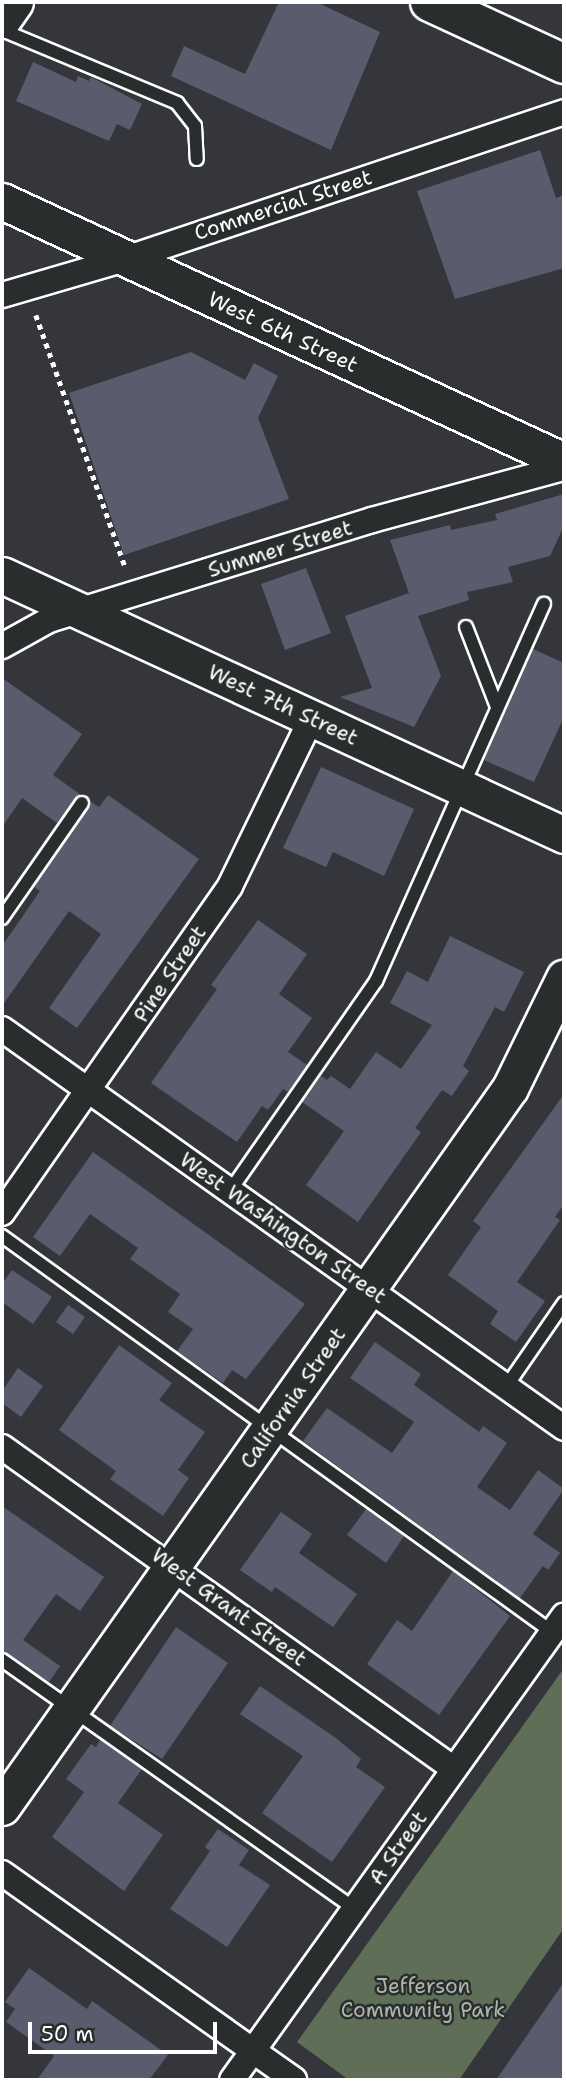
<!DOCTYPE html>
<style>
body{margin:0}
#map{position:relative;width:566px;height:2082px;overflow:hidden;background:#34363b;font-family:"Shantell Sans",sans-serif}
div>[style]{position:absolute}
.green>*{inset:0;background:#5e6e57}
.building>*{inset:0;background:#5a5b6d}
.path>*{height:4.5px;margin-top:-2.25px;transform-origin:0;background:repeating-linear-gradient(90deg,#fff 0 5px,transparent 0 10px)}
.roads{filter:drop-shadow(2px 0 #fff) drop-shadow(-2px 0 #fff) drop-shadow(0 2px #fff) drop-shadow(0 -2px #fff)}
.lane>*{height:12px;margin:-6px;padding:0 6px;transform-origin:6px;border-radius:6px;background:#2a2d2e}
.street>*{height:24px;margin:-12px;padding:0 12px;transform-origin:12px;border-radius:12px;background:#2a2d2e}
.secondary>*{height:35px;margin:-17.5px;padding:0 17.5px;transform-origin:17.5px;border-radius:17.5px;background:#2a2d2e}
.highway>*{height:38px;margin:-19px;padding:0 19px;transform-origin:19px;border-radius:19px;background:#2a2d2e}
span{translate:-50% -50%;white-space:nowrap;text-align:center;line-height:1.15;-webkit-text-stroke:5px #2a2d2e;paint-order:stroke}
.street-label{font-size:21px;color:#fff}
.park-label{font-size:21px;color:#aeb6ab}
.frame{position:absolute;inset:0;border:4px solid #fff;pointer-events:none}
.scale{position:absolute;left:28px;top:2022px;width:189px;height:32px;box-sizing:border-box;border:4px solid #fff;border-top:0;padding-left:9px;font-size:21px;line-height:24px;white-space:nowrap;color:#fff;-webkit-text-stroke:5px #2a2d2e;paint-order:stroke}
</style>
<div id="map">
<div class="green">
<i style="clip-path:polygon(564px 1668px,564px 1928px,459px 2080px,349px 2080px,297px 2042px)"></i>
</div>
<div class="building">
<i style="clip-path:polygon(279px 2px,316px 2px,380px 32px,331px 150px,171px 76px,184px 46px,245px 74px)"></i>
<i style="clip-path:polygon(33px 62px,76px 82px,78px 76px,89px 81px,91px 77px,142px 104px,130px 130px,117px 124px,109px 141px,16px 101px)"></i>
<i style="clip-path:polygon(540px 150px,556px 198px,564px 195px,564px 268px,455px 299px,417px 191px)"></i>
<i style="clip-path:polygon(191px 352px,245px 380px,254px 363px,278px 376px,258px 418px,289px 499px,124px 555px,69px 393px)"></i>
<i style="clip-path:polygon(564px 494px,564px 526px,550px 556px,508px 567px,513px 582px,467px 592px,469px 600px,418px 616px,441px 676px,414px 727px,340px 697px,372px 688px,345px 616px,409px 593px,390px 540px,450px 525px,451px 530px,497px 520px,495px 514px)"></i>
<i style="clip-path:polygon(306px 568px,331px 633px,285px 650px,261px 584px)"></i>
<i style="clip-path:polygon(533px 649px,564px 663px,564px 717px,534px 782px,484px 760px)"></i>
<i style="clip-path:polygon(2px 678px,82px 734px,53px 775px,81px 795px,57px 823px,22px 798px,2px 827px)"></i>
<i style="clip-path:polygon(321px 767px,414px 809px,384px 876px,333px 852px,326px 867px,283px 848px)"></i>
<i style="clip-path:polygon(108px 795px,199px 859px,77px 1028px,49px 1008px,101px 934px,69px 911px,2px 1006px,2px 946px,40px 891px,34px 887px,90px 801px,99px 807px)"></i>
<i style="clip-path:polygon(258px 920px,307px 954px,279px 994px,312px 1018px,288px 1052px,307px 1065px,288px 1092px,283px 1089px,268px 1110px,262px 1106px,237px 1142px,151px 1083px,217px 989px,211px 985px)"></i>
<i style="clip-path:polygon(450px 936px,524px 972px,504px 1012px,495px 1007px,463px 1066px,469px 1071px,452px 1096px,442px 1090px,415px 1128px,421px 1132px,358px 1222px,306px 1185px,344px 1131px,302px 1102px,321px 1076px,327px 1080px,331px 1076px,350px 1089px,376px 1052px,401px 1069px,432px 1025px,390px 1003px,407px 971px,428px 982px)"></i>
<i style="clip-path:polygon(564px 1094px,564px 1204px,555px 1217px,560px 1220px,517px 1282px,545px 1301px,516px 1342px,490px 1324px,498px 1311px,448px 1275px,481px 1227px,473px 1221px)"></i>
<i style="clip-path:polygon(93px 1152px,305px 1304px,246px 1379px,232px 1370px,223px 1383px,177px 1351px,193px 1329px,168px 1312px,180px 1294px,130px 1259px,138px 1248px,90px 1214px,60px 1256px,33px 1237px)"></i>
<i style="clip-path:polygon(12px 1270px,52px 1297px,33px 1324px,2px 1302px,2px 1284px)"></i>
<i style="clip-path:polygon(68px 1305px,85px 1317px,73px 1334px,56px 1322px)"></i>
<i style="clip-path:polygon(375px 1342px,421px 1374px,414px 1385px,479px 1432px,483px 1426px,507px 1443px,477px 1487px,510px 1510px,538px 1470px,564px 1489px,533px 1534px,560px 1553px,548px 1570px,543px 1566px,520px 1598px,303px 1441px,327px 1408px,392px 1453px,414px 1422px,350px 1378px)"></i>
<i style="clip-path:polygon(119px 1345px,172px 1383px,159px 1400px,205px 1432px,178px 1470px,189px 1478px,163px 1516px,110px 1479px,116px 1471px,59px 1430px)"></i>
<i style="clip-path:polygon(18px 1368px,43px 1386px,21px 1417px,2px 1403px,2px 1391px)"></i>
<i style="clip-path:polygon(2px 1506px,104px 1577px,80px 1611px,56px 1594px,23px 1640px,60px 1666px,49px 1682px,2px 1651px)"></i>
<i style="clip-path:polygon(366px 1509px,404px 1536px,386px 1563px,347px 1535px)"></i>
<i style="clip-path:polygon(281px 1512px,312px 1534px,299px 1553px,357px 1594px,333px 1627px,275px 1587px,272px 1592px,240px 1570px)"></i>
<i style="clip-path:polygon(453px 1571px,510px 1616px,439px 1715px,367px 1664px,397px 1620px,412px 1631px)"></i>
<i style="clip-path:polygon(176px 1627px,228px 1663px,162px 1759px,110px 1726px)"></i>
<i style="clip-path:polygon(260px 1686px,336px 1738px,361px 1759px,356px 1767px,385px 1787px,332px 1862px,262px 1813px,303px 1756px,240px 1714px)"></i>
<i style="clip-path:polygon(100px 1740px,142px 1769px,118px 1803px,163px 1835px,124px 1891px,52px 1837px,84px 1792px,66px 1779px,91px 1744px,96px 1747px)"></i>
<i style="clip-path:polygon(218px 1829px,249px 1850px,239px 1865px,270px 1885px,227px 1947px,170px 1909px,210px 1851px,205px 1847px)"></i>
<i style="clip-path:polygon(29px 1968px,87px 2009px,92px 2001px,168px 2055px,149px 2080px,37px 2080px,54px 2056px,6px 2022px,15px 2009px,5px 2002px)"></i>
<i style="clip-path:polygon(564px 1982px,564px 2080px,496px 2080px)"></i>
</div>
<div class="path">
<i style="left:36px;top:315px;width:269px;rotate:70.5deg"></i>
</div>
<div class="roads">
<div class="lane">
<i style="left:2px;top:30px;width:190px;rotate:22.6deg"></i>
<i style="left:177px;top:103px;width:29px;rotate:52deg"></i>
<i style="left:195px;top:126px;width:33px;rotate:87deg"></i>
<i style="left:466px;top:627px;width:86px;rotate:68.8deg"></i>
<i style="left:2px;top:918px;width:140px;rotate:-55.2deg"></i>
<i style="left:230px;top:1191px;width:256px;rotate:-55.2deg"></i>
<i style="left:376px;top:981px;width:413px;rotate:-66deg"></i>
<i style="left:2px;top:1236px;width:678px;rotate:35.75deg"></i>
<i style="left:506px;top:1387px;width:102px;rotate:-55.4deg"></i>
<i style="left:2px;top:1660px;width:432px;rotate:35.2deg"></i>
</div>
<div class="street">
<i style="left:2px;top:295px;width:128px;rotate:-16.3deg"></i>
<i style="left:125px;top:259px;width:463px;rotate:-18.5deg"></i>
<i style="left:2px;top:646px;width:54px;rotate:-29deg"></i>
<i style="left:49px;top:620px;width:338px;rotate:-17.2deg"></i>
<i style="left:372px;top:520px;width:199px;rotate:-15.2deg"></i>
<i style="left:2px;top:1029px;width:689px;rotate:35.37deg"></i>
<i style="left:2px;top:1213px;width:399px;rotate:-55.1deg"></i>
<i style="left:230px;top:886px;width:186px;rotate:-64.1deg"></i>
<i style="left:2px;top:1447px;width:555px;rotate:35.47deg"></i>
<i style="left:2px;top:1873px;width:358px;rotate:35.3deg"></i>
<i style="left:232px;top:2080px;width:571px;rotate:-54.42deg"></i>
</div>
<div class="secondary">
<i style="left:2px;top:201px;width:619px;rotate:24.83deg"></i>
<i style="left:2px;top:575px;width:619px;rotate:24.83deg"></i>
<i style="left:2px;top:1807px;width:880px;rotate:-54.76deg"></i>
<i style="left:510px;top:1088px;width:123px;rotate:-63.9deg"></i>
</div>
<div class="highway">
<i style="left:430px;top:2px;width:148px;rotate:24.8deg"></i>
<i style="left:2px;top:19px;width:21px;rotate:-55deg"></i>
</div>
</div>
<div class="street-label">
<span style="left:283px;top:205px;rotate:-18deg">Commercial Street</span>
<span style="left:283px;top:332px;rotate:25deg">West 6th Street</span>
<span style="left:280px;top:549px;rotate:-17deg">Summer Street</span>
<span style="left:283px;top:705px;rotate:25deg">West 7th Street</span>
<span style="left:170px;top:974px;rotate:-56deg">Pine Street</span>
<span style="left:283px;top:1228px;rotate:35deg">West Washington Street</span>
<span style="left:293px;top:1398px;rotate:-55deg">California Street</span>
<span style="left:229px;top:1607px;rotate:36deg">West Grant Street</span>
<span style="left:398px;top:1848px;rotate:-55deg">A Street</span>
</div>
<div class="park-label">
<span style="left:423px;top:1998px">Jefferson<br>Community Park</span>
</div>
<div class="frame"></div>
<div class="scale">50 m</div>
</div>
